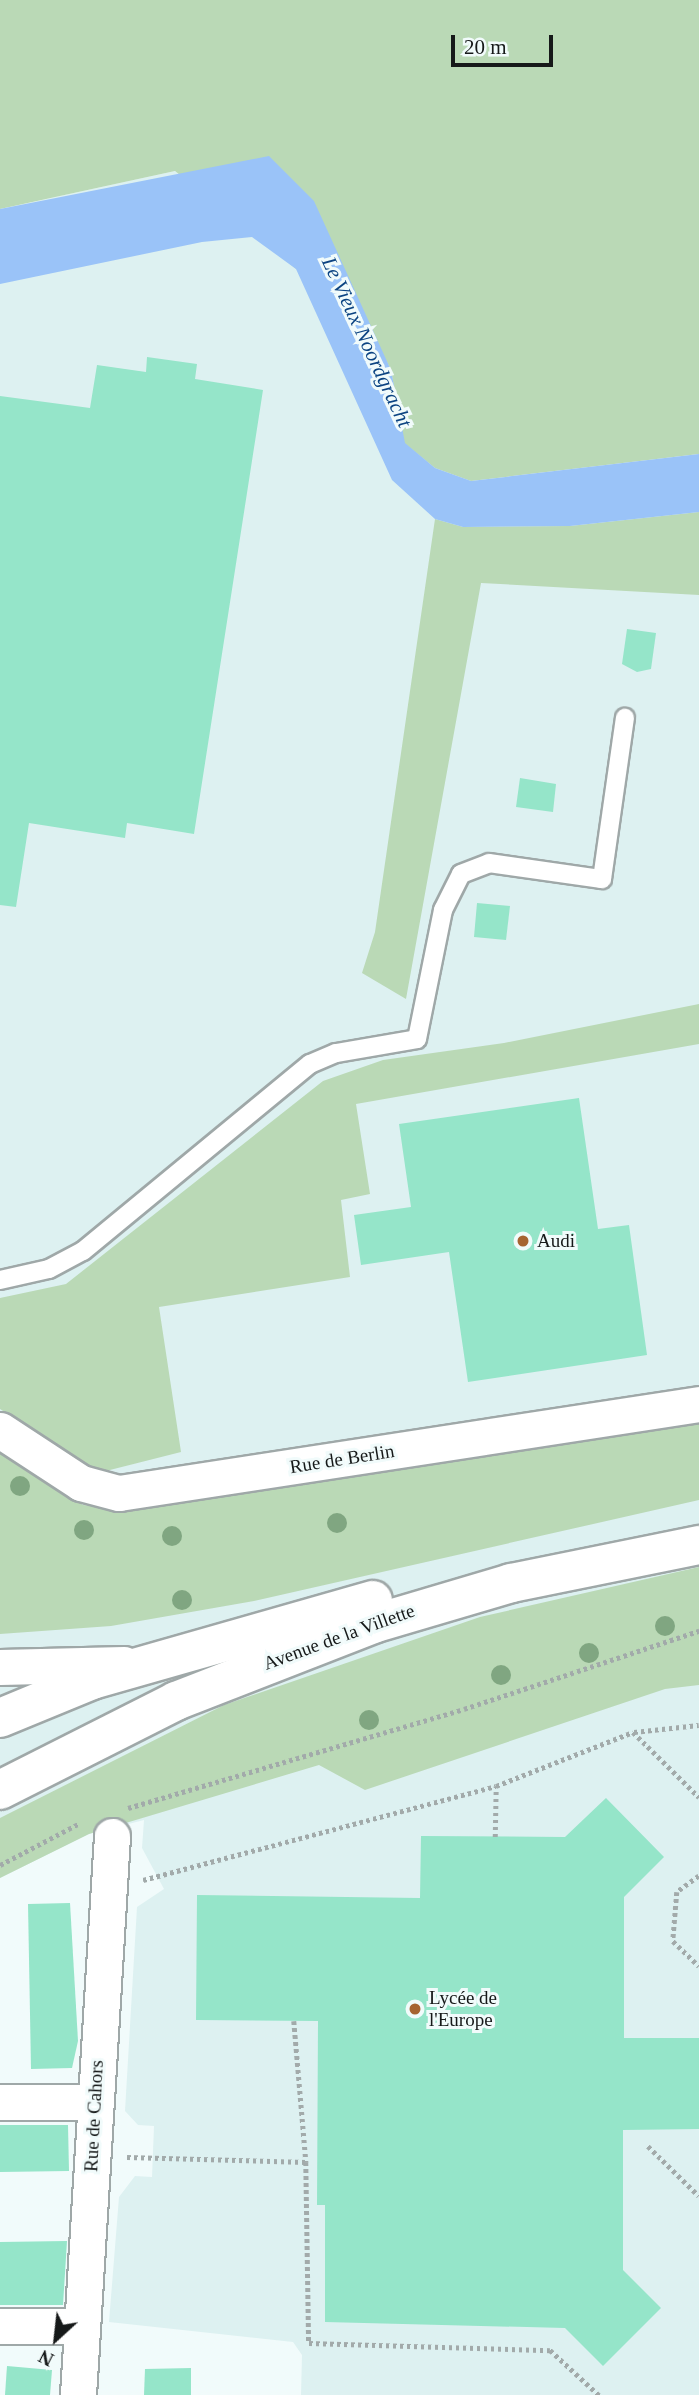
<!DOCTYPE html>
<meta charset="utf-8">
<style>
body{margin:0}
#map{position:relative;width:699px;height:2395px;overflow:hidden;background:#f1fbfb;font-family:Georgia,serif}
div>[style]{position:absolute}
.built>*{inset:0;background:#ddf1f1}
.green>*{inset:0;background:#bad9b6}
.water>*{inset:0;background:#9ac3f8}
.building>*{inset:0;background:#95e5c9}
.path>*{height:4.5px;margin-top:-2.25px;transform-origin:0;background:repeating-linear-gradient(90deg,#a2aaaa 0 3.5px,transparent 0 7px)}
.roads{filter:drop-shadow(2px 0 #9fa8a8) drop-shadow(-2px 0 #9fa8a8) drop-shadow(0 2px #9fa8a8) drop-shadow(0 -2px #9fa8a8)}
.lane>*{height:18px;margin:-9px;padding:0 9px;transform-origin:9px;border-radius:9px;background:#fff}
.street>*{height:35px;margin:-17.5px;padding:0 17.5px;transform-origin:17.5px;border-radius:17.5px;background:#fff}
.secondary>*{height:38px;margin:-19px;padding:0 19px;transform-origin:19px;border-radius:19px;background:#fff}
.trees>*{width:20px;height:20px;margin:-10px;border-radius:50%;background:#80a681}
.dots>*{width:19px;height:19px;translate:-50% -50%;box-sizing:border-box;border:4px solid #f1fbfb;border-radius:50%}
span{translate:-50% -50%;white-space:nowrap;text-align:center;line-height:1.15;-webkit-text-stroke:6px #f1fbfb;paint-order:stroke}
.poi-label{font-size:19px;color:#161919}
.left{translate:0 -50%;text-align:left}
.street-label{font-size:19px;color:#161919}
.water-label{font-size:21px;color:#0c4482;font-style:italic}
.north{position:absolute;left:21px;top:2304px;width:70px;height:70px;-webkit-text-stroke:5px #f1fbfb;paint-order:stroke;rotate:207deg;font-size:19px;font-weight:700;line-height:28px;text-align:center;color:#161919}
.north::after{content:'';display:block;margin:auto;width:24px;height:32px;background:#161919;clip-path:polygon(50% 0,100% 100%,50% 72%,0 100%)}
.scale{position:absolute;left:451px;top:35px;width:102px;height:32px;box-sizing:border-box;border:4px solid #161919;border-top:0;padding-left:9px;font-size:21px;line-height:24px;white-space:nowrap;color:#161919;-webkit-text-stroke:5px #f1fbfb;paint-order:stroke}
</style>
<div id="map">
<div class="built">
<i style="clip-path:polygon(175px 171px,369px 328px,391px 370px,471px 481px,699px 454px,699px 2395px,301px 2395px,302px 2355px,293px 2342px,109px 2322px,119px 2197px,135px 2176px,152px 2177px,154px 2126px,138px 2125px,125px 2111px,137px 1907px,164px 1889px,142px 1848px,144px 1820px,89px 1834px,0 1878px,0 209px)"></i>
</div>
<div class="green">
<i style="clip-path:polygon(0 0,699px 0,699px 454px,471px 481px,435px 468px,404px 443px,391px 370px,369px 328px,175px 171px,0 209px)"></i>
<i style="clip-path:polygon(699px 512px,699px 595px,481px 583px,406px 999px,362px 973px,375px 932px,435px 519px,463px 527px,570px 526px)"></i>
<i style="clip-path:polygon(699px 1004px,699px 1044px,356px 1104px,370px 1194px,341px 1200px,350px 1277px,159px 1307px,181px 1452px,98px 1473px,0 1409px,0 1298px,66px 1284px,323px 1081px,383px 1060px,504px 1043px)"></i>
<i style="clip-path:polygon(699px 1423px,699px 1500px,254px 1601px,111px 1626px,0 1634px,0 1449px,83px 1505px,112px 1508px,214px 1497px)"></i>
<i style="clip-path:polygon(699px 1567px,699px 1685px,665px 1689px,365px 1790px,319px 1765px,89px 1834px,0 1878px,0 1818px,224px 1705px,480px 1617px)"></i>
</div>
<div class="water">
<i style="clip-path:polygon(269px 156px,314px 201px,391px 370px,405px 443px,435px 468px,471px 481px,699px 454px,699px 512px,570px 526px,463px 527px,435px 519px,392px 480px,296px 269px,252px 237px,202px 242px,0 284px,0 209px)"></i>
</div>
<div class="building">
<i style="clip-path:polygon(147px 357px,197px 364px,195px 379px,263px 390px,194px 834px,127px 823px,125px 838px,29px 823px,16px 907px,0 905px,0 396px,90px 408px,97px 365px,146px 372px)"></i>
<i style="clip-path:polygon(627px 629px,656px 633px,651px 669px,637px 672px,622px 664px)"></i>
<i style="clip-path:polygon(520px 778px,556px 784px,553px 812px,516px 807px)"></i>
<i style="clip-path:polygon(477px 903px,510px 906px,506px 940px,474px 937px)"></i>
<i style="clip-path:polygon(579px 1098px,598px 1229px,629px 1225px,647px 1355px,468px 1382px,449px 1252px,361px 1265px,354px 1215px,411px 1207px,399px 1124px)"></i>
<i style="clip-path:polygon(606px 1798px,664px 1857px,624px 1897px,624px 2038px,699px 2038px,699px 2129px,623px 2130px,623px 2270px,661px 2308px,603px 2366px,565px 2328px,325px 2322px,325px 2205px,317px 2205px,318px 2021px,196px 2020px,197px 1895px,420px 1898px,421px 1836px,565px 1837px)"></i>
<i style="clip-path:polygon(70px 1903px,78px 2041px,72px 2068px,31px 2069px,28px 1904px)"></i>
<i style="clip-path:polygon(0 2125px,68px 2125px,69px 2171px,0 2172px)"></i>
<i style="clip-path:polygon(67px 2241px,63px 2305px,0 2305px,0 2242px)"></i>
<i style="clip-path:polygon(7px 2366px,52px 2370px,50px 2395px,5px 2395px)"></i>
<i style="clip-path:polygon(191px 2368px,191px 2395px,144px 2395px,145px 2369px)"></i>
</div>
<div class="path">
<i style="left:634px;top:1732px;width:65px;rotate:-6.1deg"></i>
<i style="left:128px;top:1808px;width:350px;rotate:-16.4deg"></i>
<i style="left:464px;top:1709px;width:248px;rotate:-18.4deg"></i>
<i style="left:495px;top:1837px;width:51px;rotate:-88.9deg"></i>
<i style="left:0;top:1865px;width:90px;rotate:-27.7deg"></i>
<i style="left:699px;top:1876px;width:27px;rotate:144deg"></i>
<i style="left:677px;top:1892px;width:49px;rotate:94.7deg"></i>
<i style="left:673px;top:1941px;width:36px;rotate:44deg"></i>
<i style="left:143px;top:1880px;width:365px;rotate:-14.9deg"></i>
<i style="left:496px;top:1786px;width:147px;rotate:-21.5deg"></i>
<i style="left:633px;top:1732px;width:93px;rotate:44.6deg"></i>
<i style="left:294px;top:2021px;width:142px;rotate:85.1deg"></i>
<i style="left:306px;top:2162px;width:181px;rotate:89.1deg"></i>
<i style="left:309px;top:2343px;width:241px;rotate:1.7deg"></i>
<i style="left:550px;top:2350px;width:67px;rotate:42.6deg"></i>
<i style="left:648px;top:2146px;width:71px;rotate:44.4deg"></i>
<i style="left:127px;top:2157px;width:179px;rotate:1.6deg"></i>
</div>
<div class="roads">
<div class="lane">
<i style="left:0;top:1280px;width:50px;rotate:-12.7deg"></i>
<i style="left:49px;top:1269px;width:38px;rotate:-28deg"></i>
<i style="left:83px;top:1251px;width:294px;rotate:-39.5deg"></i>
<i style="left:310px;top:1064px;width:28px;rotate:-23deg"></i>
<i style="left:336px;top:1053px;width:82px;rotate:-9.8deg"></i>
<i style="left:417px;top:1039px;width:132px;rotate:-78.6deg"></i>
<i style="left:443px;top:910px;width:40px;rotate:-63.4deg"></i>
<i style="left:461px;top:874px;width:30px;rotate:-21deg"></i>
<i style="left:489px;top:863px;width:114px;rotate:8.1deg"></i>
<i style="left:602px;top:879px;width:163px;rotate:-81.9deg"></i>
</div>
<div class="street">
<i style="left:0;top:1430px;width:97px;rotate:33.2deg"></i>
<i style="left:81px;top:1483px;width:39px;rotate:15deg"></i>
<i style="left:119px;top:1493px;width:587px;rotate:-8.72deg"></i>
<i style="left:0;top:1667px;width:124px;rotate:-1.4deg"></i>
<i style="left:0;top:2102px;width:94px"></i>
<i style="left:0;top:2326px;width:82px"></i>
<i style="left:78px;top:2395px;width:560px;rotate:-86.52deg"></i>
</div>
<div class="secondary">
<i style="left:0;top:1718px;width:100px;rotate:-22.4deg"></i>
<i style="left:92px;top:1680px;width:292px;rotate:-15.9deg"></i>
<i style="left:0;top:1790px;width:197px;rotate:-26.8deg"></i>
<i style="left:176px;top:1701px;width:212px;rotate:-21.3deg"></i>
<i style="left:373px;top:1624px;width:144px;rotate:-16.5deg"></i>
<i style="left:511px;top:1583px;width:192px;rotate:-11.4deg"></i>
</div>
</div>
<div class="trees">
<i style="left:20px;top:1486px"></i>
<i style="left:337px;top:1523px"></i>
<i style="left:84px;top:1530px"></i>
<i style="left:172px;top:1536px"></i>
<i style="left:182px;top:1600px"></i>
<i style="left:665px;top:1626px"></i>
<i style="left:589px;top:1653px"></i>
<i style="left:501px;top:1675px"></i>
<i style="left:369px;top:1720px"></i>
</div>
<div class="dots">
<i style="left:523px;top:1241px;background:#a66431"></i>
<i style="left:415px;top:2009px;background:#a66431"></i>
</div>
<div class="poi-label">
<span class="left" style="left:537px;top:1241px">Audi</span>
<span class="left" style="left:429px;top:2009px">Lycée de<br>l'Europe</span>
</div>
<div class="street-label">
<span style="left:342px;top:1459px;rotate:-9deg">Rue de Berlin</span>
<span style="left:339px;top:1637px;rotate:-20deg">Avenue de la Villette</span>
<span style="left:94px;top:2116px;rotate:-87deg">Rue de Cahors</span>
</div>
<div class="water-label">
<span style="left:367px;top:342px;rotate:65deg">Le Vieux Noordgracht</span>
</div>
<div class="north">N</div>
<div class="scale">20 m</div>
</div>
